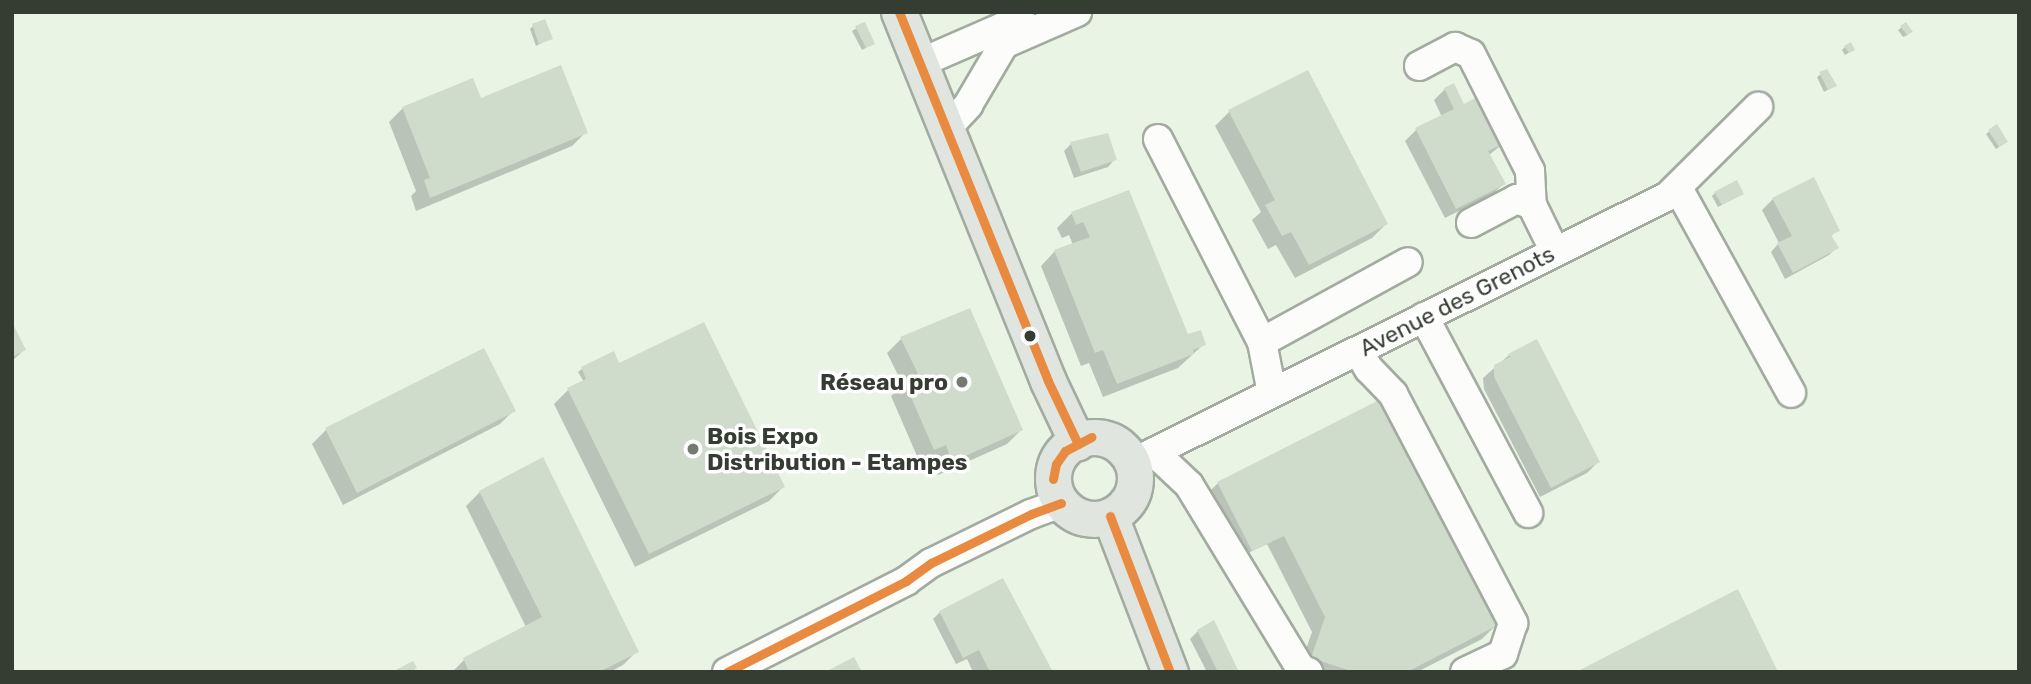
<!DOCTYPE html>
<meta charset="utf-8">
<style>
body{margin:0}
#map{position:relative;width:2031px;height:684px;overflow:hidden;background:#e9f4e5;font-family:Rubik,sans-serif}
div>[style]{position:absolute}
.shadow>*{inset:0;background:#0003}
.building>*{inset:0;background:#cfdbcb}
.roads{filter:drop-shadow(2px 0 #a3aba0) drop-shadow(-2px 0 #a3aba0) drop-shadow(0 2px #a3aba0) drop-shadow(0 -2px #a3aba0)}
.minor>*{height:28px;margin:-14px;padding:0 14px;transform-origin:14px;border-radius:14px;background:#fcfdfb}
.major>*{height:35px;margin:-17.5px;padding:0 17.5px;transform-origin:17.5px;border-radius:17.5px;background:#e0e6df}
.major>.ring{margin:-17.5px;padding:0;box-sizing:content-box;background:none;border:35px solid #e0e6df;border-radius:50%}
.bus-1>*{height:9px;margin:-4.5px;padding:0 4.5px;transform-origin:4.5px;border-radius:4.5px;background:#e98a41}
.dots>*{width:19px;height:19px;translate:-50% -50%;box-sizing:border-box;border:4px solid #fff;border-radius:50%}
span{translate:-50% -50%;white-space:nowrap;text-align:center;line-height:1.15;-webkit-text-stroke:7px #fff;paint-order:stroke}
.street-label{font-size:23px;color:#353c32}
.poi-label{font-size:23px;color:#353c32;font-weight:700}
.right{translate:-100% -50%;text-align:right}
.left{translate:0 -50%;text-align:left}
.frame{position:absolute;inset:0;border:14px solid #353c32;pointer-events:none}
</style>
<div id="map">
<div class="shadow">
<i style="clip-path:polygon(864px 24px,873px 44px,862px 50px,852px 31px)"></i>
<i style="clip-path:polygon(533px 26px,551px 38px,536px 46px,530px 29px)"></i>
<i style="clip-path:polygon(1902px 27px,1908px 35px,1903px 37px,1898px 30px)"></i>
<i style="clip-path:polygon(1845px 47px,1850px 52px,1845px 55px,1842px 50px)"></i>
<i style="clip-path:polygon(1826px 71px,1834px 86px,1824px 92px,1817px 77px)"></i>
<i style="clip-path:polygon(1307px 72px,1386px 224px,1372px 238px,1295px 278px,1276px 245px,1268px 249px,1252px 220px,1261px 212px,1215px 126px,1229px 112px)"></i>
<i style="clip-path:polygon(1445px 89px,1505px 142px,1489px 155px,1504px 183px,1493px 194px,1445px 218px,1405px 141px,1416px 130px,1442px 117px,1434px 100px)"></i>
<i style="clip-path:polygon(480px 100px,586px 132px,572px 146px,416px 211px,411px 196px,416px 191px,389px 122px,403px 108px)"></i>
<i style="clip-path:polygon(1990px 131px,2006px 142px,1996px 149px,1986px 134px)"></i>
<i style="clip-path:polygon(1071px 144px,1115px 159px,1108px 167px,1074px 178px,1064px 151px)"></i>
<i style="clip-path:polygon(1128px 192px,1187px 337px,1204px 344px,1178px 368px,1103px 397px,1089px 363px,1081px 366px,1041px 266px,1055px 251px,1073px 245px,1069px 235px,1062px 238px,1057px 228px,1071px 214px)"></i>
<i style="clip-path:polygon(1715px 193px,1742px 194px,1718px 207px,1712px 196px)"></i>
<i style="clip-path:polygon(1773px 199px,1837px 230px,1830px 237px,1836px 248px,1829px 255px,1785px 279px,1771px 252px,1779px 243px,1762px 210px)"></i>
<i style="clip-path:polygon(12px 326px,24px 350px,12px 361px)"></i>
<i style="clip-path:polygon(901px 339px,1021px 430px,1007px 444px,938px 475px,931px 458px,920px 463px,891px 396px,903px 385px,887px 353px)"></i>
<i style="clip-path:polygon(484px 351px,514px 410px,500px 424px,343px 505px,312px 444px,326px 430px)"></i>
<i style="clip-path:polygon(613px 354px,618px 365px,783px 487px,769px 501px,635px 567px,554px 404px,568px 390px,584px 382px,578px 372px,582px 369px)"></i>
<i style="clip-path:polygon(1509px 355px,1598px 462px,1587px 473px,1540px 497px,1484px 389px,1483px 378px)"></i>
<i style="clip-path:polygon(1218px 483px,1496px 625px,1482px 639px,1417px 672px,1298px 672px,1312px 632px,1267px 544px,1248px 553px,1243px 541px,1230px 549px,1221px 511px,1211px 490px)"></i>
<i style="clip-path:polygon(480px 492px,637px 651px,623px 665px,610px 672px,452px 672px,464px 660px,526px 627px,466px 506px)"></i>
<i style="clip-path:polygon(940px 612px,1051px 672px,973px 672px,967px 659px,956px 664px,933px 619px)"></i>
<i style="clip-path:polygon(1198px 631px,1237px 672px,1207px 672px,1190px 639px)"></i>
</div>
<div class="building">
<i style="clip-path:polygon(545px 19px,553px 39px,539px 44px,532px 24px)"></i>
<i style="clip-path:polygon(865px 22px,875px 44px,866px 48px,855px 26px)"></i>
<i style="clip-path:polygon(1906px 22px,1913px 32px,1907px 35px,1900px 26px)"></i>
<i style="clip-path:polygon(1851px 42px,1855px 50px,1849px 53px,1844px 46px)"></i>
<i style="clip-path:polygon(561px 65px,588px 133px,430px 198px,424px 180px,430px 178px,402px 107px,473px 78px,481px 98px)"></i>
<i style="clip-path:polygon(1827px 69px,1837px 86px,1828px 90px,1819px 72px)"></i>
<i style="clip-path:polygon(1308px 70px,1388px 224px,1309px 265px,1291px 232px,1282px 236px,1265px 205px,1275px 200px,1228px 110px)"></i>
<i style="clip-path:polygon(1454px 83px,1464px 104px,1483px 94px,1507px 142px,1488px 151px,1506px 184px,1456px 209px,1415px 128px,1454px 109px,1444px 88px)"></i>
<i style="clip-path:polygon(1997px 124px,2008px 142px,1999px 147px,1988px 130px)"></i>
<i style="clip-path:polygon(1108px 133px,1117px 160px,1081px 172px,1070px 142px)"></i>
<i style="clip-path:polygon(1814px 177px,1840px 231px,1831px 235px,1839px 248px,1793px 273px,1777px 243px,1792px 236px,1772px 198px)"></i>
<i style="clip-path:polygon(1737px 180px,1744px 194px,1722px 205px,1714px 192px)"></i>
<i style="clip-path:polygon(1129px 190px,1188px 334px,1201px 330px,1206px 345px,1193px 350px,1194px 354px,1117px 384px,1103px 350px,1095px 353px,1054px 250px,1090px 237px,1083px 222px,1076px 225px,1071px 212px)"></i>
<i style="clip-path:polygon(970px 308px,1023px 430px,952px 462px,946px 445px,934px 450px,904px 381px,919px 376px,900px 337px)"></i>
<i style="clip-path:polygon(12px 322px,26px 350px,12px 357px)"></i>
<i style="clip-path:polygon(704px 322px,785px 487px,649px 554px,567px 388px,586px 379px,581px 367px,614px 351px,619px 363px)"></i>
<i style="clip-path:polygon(1537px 339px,1600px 462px,1551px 488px,1494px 377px,1494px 365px,1510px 357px,1508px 354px)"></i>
<i style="clip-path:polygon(484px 348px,516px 411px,357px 493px,325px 428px)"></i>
<i style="clip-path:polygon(1383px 398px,1498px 625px,1407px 672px,1354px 672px,1311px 658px,1325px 617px,1284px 536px,1252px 551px,1217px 482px)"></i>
<i style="clip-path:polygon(543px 457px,639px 652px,599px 672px,469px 672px,463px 658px,542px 617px,479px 491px)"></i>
<i style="clip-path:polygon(1003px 578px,1053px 672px,990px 672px,979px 650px,963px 658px,939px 611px)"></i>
<i style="clip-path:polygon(1738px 589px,1778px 672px,1576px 672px)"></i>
<i style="clip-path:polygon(1214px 620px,1239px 672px,1218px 672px,1197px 630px)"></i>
<i style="clip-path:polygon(854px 657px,862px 672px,825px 672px)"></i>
<i style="clip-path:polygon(413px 661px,417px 668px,410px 672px,392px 672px)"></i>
</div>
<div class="roads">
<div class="minor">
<i style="left:920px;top:63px;width:110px;rotate:-23.5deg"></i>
<i style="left:1419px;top:66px;width:41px;rotate:-27.8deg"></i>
<i style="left:1455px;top:47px;width:17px;rotate:24deg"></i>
<i style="left:1471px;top:54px;width:131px;rotate:63.2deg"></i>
<i style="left:1530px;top:171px;width:34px;rotate:87deg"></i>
<i style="left:946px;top:129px;width:33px;rotate:-47deg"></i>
<i style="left:968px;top:105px;width:71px;rotate:-59.5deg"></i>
<i style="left:1004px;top:44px;width:80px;rotate:-23.7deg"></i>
<i style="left:1158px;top:139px;width:228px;rotate:62.9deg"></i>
<i style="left:1262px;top:342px;width:52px;rotate:78.9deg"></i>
<i style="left:1678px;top:188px;width:234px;rotate:61.1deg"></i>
<i style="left:1471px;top:223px;width:52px;rotate:-27.6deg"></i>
<i style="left:1517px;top:199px;width:16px;rotate:22deg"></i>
<i style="left:1532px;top:205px;width:52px;rotate:63.9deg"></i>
<i style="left:1424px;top:317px;width:222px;rotate:62deg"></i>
<i style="left:1262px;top:342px;width:166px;rotate:-28.7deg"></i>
<i style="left:1358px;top:351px;width:21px;rotate:59deg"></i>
<i style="left:1369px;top:369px;width:35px;rotate:46deg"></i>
<i style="left:1393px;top:394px;width:259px;rotate:62.3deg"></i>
<i style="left:1513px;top:623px;width:33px;rotate:108deg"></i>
<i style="left:1503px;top:654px;width:42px;rotate:154.7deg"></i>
<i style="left:1154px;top:452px;width:48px;rotate:43.3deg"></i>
<i style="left:1189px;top:485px;width:215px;rotate:58.7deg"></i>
<i style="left:1301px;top:669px;width:8px;rotate:23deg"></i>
<i style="left:1132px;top:463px;width:599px;rotate:-26.48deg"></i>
<i style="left:1668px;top:196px;width:127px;rotate:-44.7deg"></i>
<i style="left:727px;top:672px;width:201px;rotate:-26.9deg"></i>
<i style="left:906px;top:581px;width:31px;rotate:-36deg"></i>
<i style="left:931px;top:563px;width:111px;rotate:-26.1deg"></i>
<i style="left:1031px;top:514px;width:32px;rotate:-20deg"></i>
</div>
<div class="major">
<i style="left:899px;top:12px;width:398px;rotate:68deg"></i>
<i style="left:1048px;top:381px;width:68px;rotate:64.6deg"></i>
<i class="ring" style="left:1053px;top:437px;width:47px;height:47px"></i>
<i style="left:1110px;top:516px;width:167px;rotate:69deg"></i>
</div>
</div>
<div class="bus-1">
<i style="left:899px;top:12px;width:398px;rotate:68deg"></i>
<i style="left:1048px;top:381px;width:68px;rotate:64.6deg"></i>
<i style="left:1053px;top:479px;width:15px;rotate:-79deg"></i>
<i style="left:1056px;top:464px;width:16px;rotate:-55deg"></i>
<i style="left:1065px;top:451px;width:30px;rotate:-28deg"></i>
<i style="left:1110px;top:516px;width:167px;rotate:69deg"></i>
<i style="left:727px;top:672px;width:201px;rotate:-26.9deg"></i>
<i style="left:906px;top:581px;width:31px;rotate:-36deg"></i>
<i style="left:931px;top:563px;width:111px;rotate:-26.1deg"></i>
<i style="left:1031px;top:514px;width:32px;rotate:-20deg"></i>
</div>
<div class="dots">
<i style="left:1030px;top:336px;background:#353c32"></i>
<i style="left:962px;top:382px;background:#747c71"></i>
<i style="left:693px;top:449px;background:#747c71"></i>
</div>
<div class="street-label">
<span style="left:1457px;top:301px;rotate:-27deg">Avenue des Grenots</span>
</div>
<div class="poi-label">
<span class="right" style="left:948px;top:382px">Réseau pro</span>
<span class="left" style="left:707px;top:449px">Bois Expo<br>Distribution - Etampes</span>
</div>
<div class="frame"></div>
</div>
